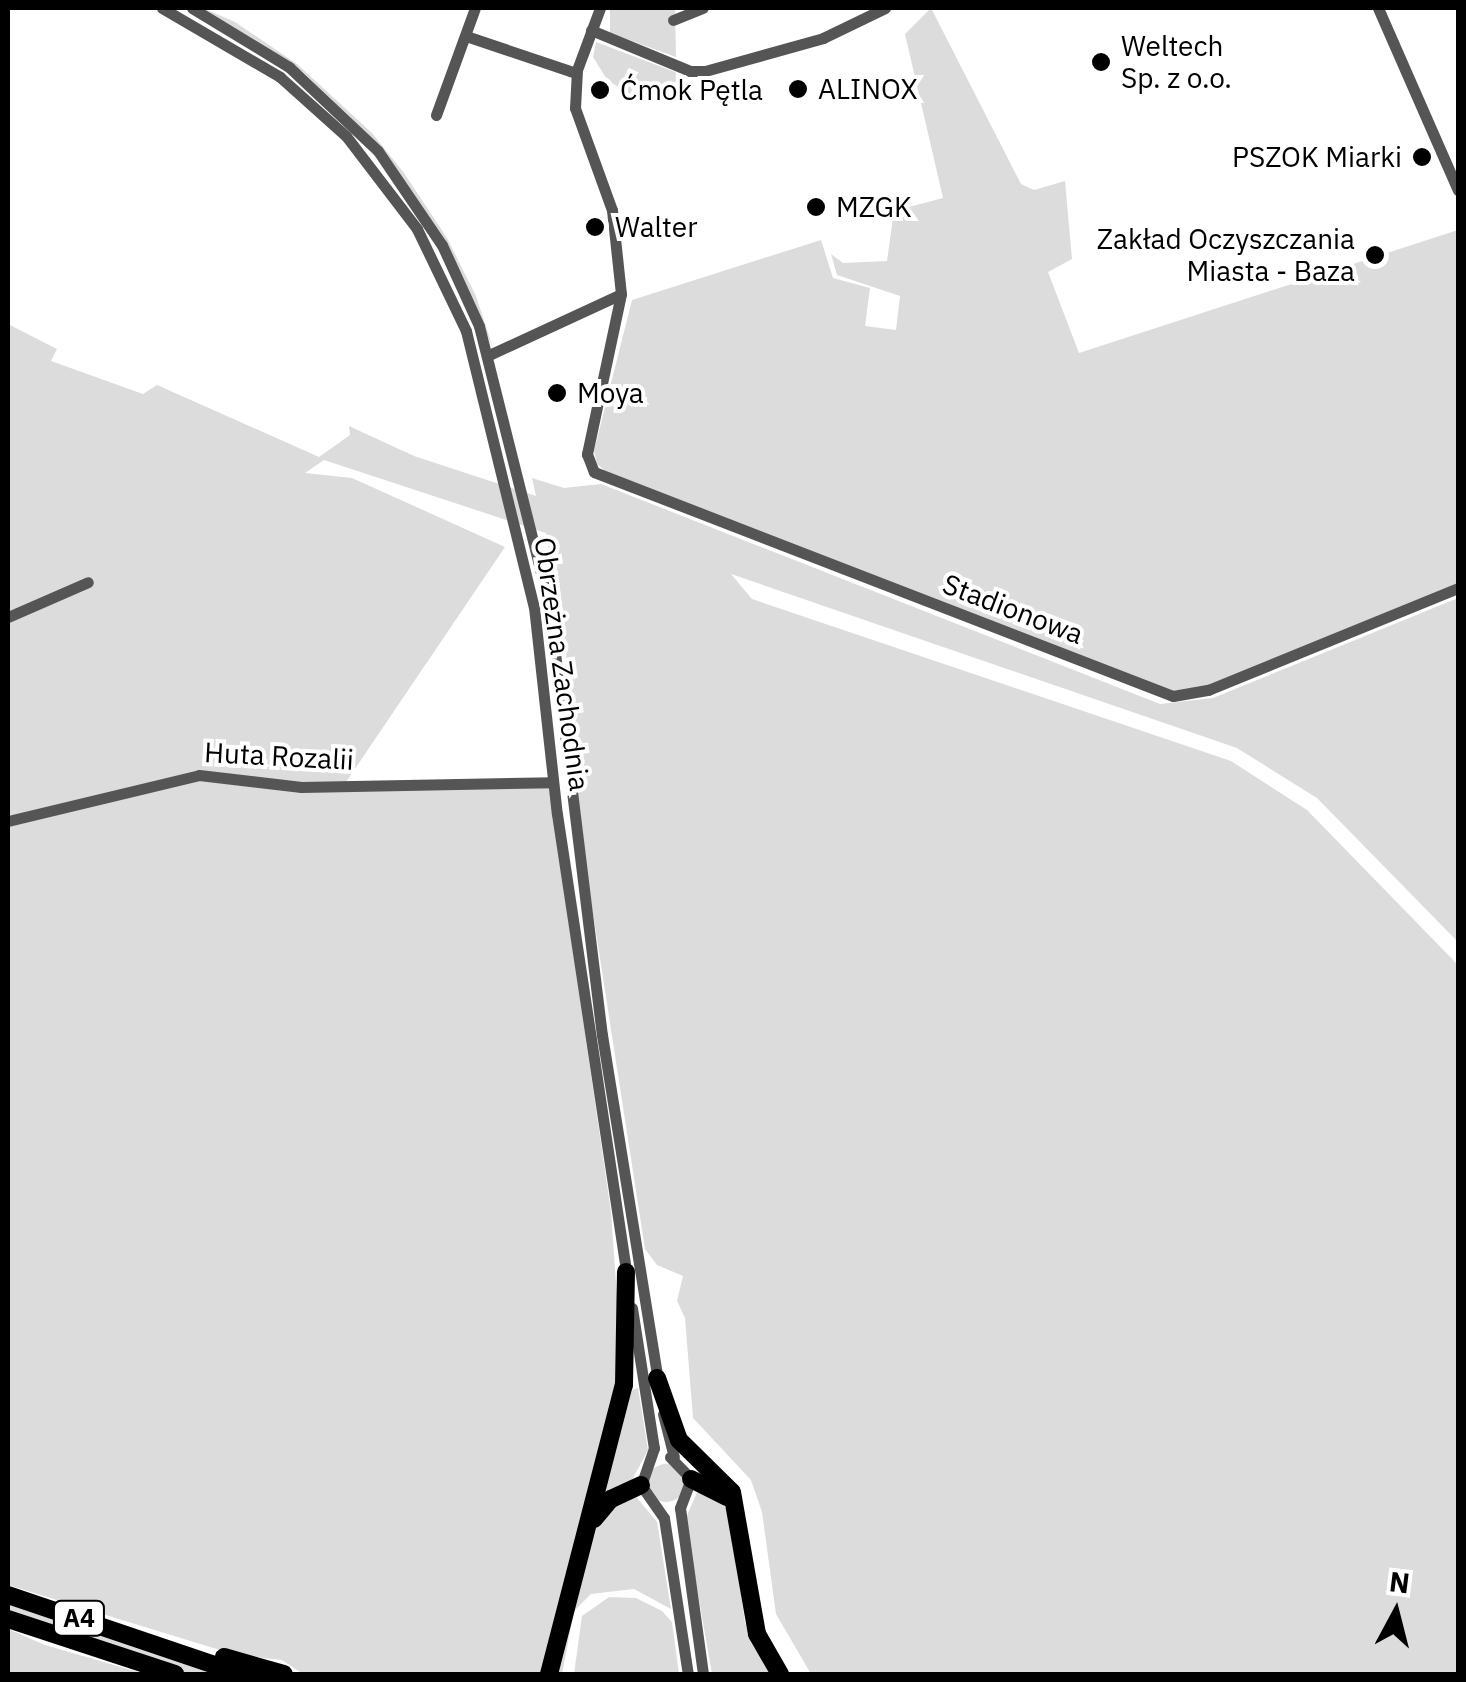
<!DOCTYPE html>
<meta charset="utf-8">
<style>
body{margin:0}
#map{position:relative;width:1466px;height:1682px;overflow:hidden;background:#fff;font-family:"IBM Plex Sans",sans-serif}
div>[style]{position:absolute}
.green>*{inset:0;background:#dcdcdc}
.round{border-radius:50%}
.minor>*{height:11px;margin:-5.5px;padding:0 5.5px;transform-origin:5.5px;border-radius:5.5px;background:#555}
.highway>*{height:18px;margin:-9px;padding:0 9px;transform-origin:9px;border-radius:9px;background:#000}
.dots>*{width:28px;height:28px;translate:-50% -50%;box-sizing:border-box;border:5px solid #fff;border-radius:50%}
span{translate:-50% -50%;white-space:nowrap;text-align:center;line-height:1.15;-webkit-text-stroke:8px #fff;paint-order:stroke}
.shield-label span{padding:2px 8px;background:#fff;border:2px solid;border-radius:8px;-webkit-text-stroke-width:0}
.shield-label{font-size:25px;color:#000;font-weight:700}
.poi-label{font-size:28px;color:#000}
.left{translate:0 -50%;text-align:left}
.right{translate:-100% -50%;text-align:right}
.street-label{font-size:28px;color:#000}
.frame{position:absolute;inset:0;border:10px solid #000;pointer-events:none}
.north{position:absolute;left:1346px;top:1562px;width:100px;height:100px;-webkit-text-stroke:8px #fff;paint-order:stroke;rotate:7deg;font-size:28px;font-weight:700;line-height:40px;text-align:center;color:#000}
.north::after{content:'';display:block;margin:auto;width:35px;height:45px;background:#000;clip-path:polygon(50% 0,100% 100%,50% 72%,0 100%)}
</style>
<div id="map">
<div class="green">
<i style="clip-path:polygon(203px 8px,235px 22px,297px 64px,372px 133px,404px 173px,447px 238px,476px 296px,493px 348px,443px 238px,378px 144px,303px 72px)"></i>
<i style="clip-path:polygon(610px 8px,675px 8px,676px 57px,610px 33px)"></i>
<i style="clip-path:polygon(931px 8px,1021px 184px,1034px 190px,1065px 181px,1072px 259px,1048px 272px,1079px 353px,1458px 230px,1458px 584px,1202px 688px,1173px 692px,609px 474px,597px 464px,594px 451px,632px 300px,821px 240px,833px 278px,870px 288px,865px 326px,896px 330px,900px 296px,837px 275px,831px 254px,843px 263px,887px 261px,894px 211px,943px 198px,905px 34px)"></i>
<i style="clip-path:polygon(596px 42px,675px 72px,684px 90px,674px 84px,634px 96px,608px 81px,593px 57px)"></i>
<i style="clip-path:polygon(8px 324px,57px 349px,51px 361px,143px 394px,157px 385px,319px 457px,350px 435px,349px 426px,414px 456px,536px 496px,532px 478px,564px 488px,601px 484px,1160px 704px,1213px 698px,1458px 598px,1458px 942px,1317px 798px,1237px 748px,731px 574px,752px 599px,1231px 761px,1307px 810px,1458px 965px,1458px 1674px,811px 1674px,776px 1614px,762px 1512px,751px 1480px,693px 1418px,685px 1318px,677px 1301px,683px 1276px,657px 1265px,645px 1249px,582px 842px,566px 651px,546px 533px,324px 460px,305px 473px,352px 478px,505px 547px,342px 788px,549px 787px,611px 1212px,622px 1368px,541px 1674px,303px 1674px,282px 1660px,236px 1655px,8px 1585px,8px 622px,85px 590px,8px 614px)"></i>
<i style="clip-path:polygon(638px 1388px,648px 1450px,632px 1480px,593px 1511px,629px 1391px)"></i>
<i class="round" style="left:647px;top:1464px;width:38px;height:38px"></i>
<i style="clip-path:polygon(699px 1488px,723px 1503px,730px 1517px,745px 1623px,773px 1674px,712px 1674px,685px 1520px)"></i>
<i style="clip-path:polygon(633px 1493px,657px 1522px,671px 1609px,634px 1589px,591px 1594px,574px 1611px,562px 1674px,556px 1674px,599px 1519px)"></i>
<i style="clip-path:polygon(609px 1597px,636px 1598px,662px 1611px,672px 1622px,679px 1674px,574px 1674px,582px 1616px)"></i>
<i style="clip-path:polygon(8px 1601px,225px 1674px,191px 1674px,8px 1613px)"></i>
<i style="clip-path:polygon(8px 1629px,45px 1645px,145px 1674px,8px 1674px)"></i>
</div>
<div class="minor">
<i style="left:162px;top:8px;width:137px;rotate:30.3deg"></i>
<i style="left:280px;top:77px;width:89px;rotate:41.8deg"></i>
<i style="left:346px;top:136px;width:117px;rotate:52.6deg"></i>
<i style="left:417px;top:229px;width:113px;rotate:64.3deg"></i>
<i style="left:466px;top:331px;width:284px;rotate:76.2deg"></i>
<i style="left:534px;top:607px;width:208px;rotate:83.7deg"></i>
<i style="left:557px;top:814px;width:466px;rotate:81.4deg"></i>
<i style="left:192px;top:8px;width:114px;rotate:31.3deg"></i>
<i style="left:289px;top:67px;width:122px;rotate:43.3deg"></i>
<i style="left:378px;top:151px;width:114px;rotate:55.8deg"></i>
<i style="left:442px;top:245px;width:89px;rotate:65.4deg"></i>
<i style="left:479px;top:326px;width:287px;rotate:75.9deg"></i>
<i style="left:549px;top:604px;width:434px;rotate:83deg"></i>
<i style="left:602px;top:1035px;width:351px;rotate:80.8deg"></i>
<i style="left:600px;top:8px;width:66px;rotate:110.4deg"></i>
<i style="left:577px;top:70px;width:38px;rotate:93deg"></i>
<i style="left:575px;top:108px;width:109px;rotate:70.1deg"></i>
<i style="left:612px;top:210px;width:84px;rotate:83.9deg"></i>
<i style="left:621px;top:294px;width:164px;rotate:102deg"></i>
<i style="left:587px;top:454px;width:19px;rotate:69deg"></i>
<i style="left:594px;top:472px;width:621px;rotate:21.15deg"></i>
<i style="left:1173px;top:696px;width:36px;rotate:-10deg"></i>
<i style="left:1208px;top:690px;width:270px;rotate:-22.2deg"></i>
<i style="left:1378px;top:8px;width:199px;rotate:66.3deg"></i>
<i style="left:673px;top:20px;width:32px;rotate:-22deg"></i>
<i style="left:591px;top:30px;width:107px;rotate:22.5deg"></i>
<i style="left:690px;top:71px;width:15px"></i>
<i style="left:705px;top:71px;width:123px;rotate:-15.6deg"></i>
<i style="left:823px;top:38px;width:69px;rotate:-25.8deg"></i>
<i style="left:466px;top:36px;width:116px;rotate:18.6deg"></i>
<i style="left:436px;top:115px;width:114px;rotate:-70deg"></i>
<i style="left:489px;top:355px;width:145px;rotate:-24.8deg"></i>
<i style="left:8px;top:617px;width:87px;rotate:-23.6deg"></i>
<i style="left:8px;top:821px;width:196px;rotate:-13.5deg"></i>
<i style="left:199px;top:775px;width:103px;rotate:6.7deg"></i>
<i style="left:301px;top:787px;width:252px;rotate:-1.1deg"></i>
<i style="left:632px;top:1308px;width:142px;rotate:81.1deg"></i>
<i style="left:654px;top:1448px;width:39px;rotate:109deg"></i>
<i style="left:641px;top:1485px;width:40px;rotate:55.1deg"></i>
<i style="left:664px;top:1518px;width:158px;rotate:81.3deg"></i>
<i style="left:663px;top:1414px;width:44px;rotate:75.7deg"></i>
<i style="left:670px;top:1457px;width:30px;rotate:46deg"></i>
<i style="left:691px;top:1479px;width:31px;rotate:111deg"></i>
<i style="left:680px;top:1508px;width:168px;rotate:82.1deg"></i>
</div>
<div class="highway">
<i style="left:657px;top:1378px;width:66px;rotate:70.5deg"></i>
<i style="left:679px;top:1440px;width:74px;rotate:44.5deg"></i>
<i style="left:732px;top:1492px;width:144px;rotate:80deg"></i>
<i style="left:757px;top:1634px;width:46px;rotate:60.1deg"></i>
<i style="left:691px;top:1479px;width:40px;rotate:26.6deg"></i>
<i style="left:594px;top:1519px;width:26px;rotate:-50deg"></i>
<i style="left:611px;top:1499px;width:33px;rotate:-25deg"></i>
<i style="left:8px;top:1595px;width:247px;rotate:18.7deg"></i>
<i style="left:8px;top:1619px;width:176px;rotate:18.2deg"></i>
<i style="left:224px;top:1657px;width:62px;rotate:15.8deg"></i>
<i style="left:549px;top:1674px;width:299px;rotate:-75.5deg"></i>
<i style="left:624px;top:1385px;width:113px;rotate:-89deg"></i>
</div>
<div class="dots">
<i style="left:1101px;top:62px;background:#000"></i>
<i style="left:798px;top:89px;background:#000"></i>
<i style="left:600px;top:90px;background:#000"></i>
<i style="left:1422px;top:157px;background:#000"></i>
<i style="left:816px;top:207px;background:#000"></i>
<i style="left:595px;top:227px;background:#000"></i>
<i style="left:1375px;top:255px;background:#000"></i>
<i style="left:557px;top:393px;background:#000"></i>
</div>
<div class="shield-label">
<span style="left:79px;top:1618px">A4</span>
</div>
<div class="poi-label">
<span class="left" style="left:1121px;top:62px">Weltech<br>Sp. z o.o.</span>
<span class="left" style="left:818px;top:89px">ALINOX</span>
<span class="left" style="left:620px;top:90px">Ćmok Pętla</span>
<span class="right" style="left:1402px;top:157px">PSZOK Miarki</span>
<span class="left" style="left:836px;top:207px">MZGK</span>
<span class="left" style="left:615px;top:227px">Walter</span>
<span class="right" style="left:1355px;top:255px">Zakład Oczyszczania<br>Miasta - Baza</span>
<span class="left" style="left:577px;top:393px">Moya</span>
</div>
<div class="street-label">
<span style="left:1013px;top:609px;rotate:21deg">Stadionowa</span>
<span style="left:562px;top:664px;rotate:82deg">Obrzeżna Zachodnia</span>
<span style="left:279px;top:756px;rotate:3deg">Huta Rozalii</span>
</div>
<div class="frame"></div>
<div class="north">N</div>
</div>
